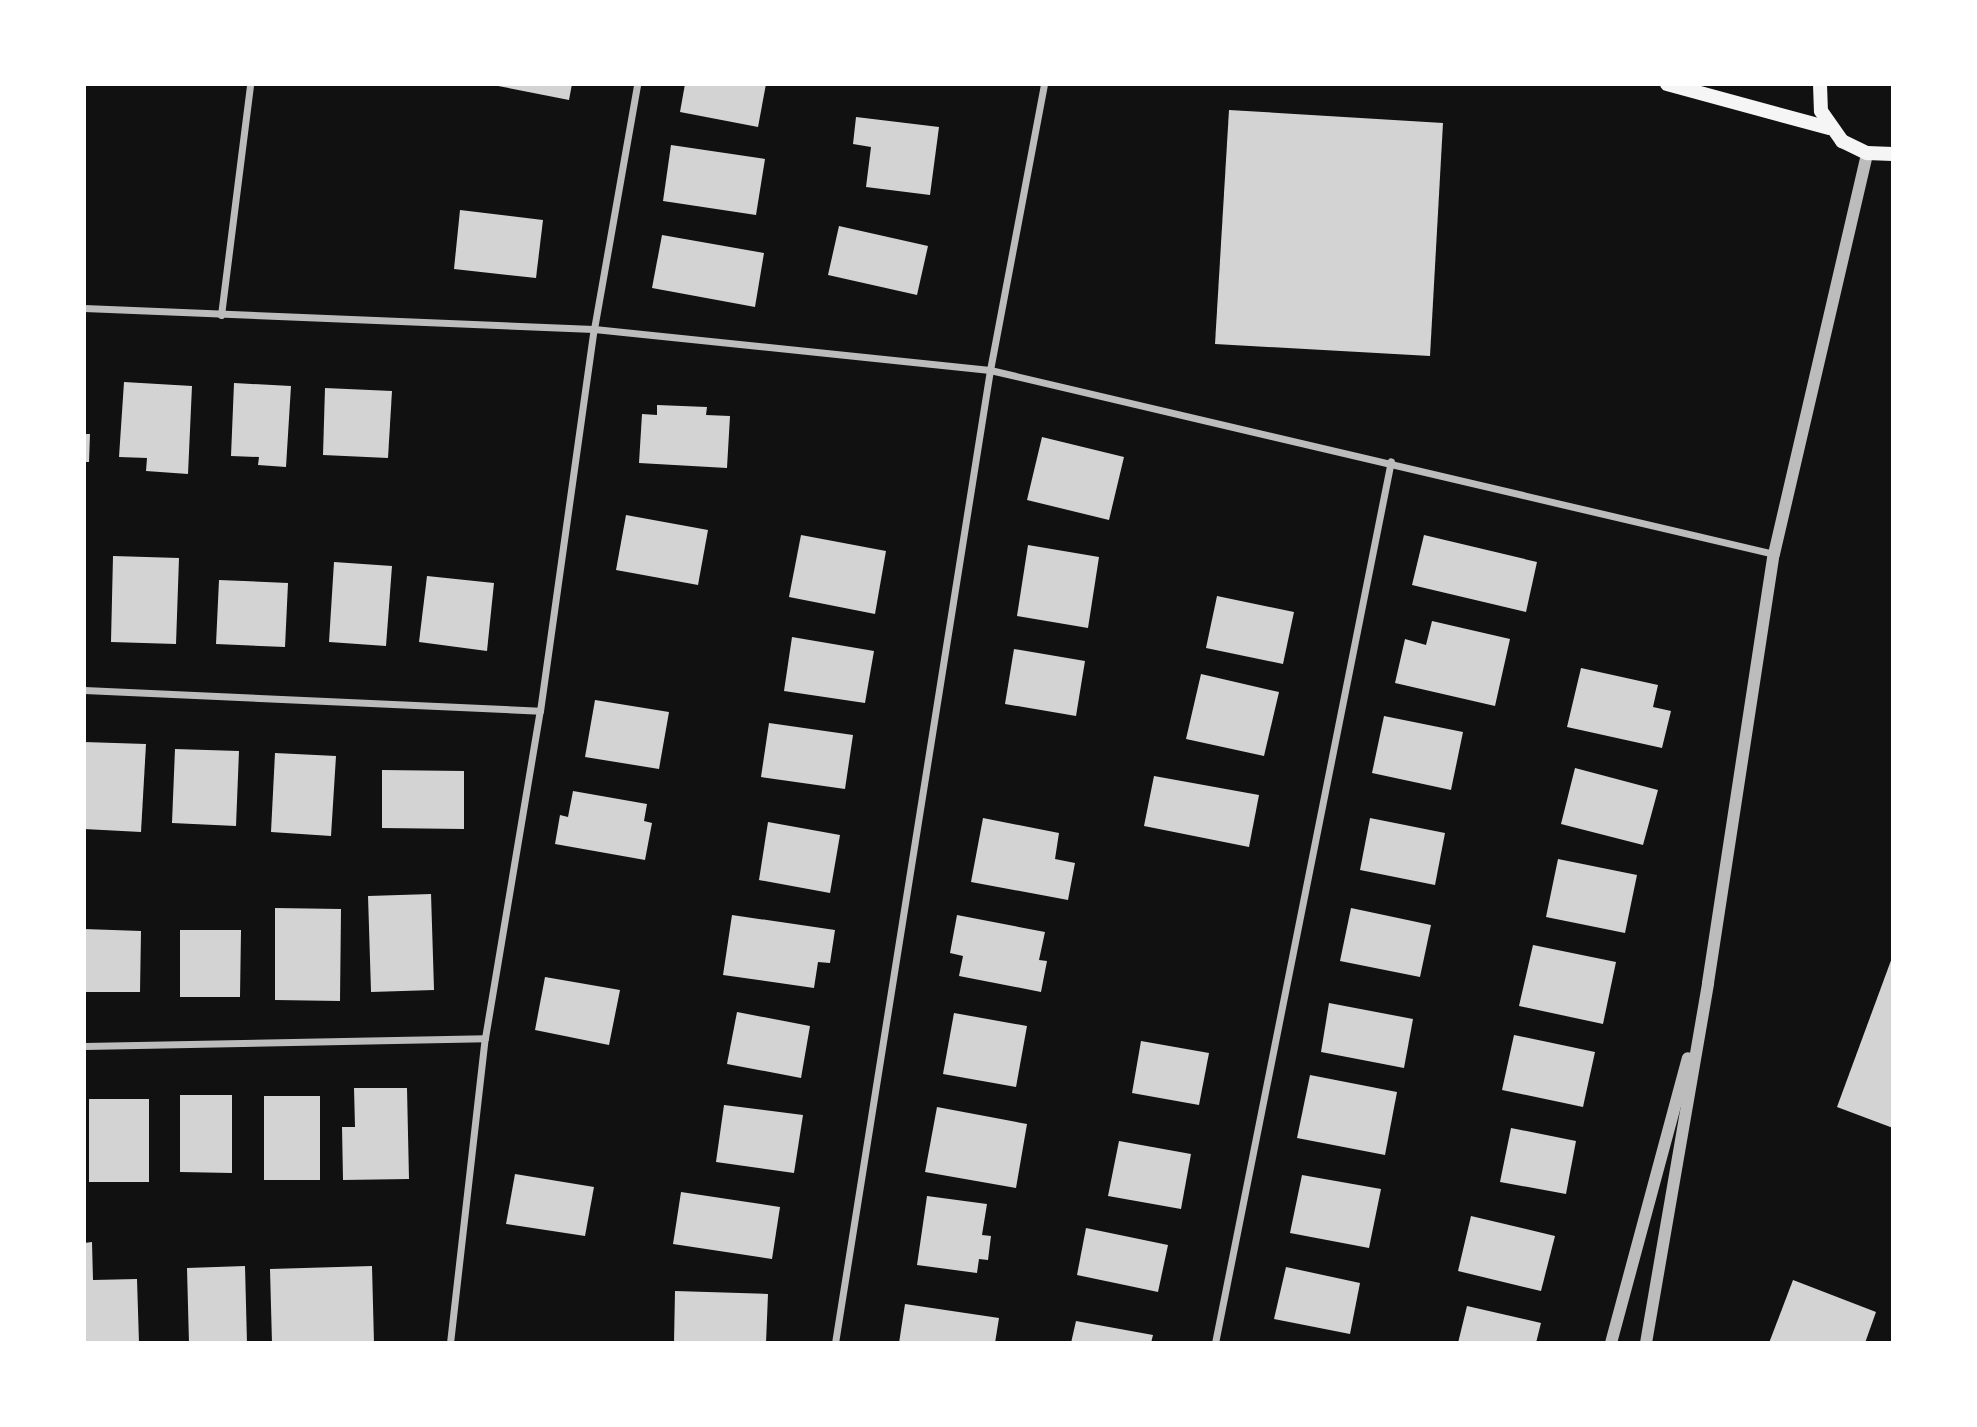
<!DOCTYPE html>
<style>
body{margin:0}
#map{position:relative;width:1977px;height:1427px;overflow:hidden;background:#111;font-family:Manrope,sans-serif}
div>[style]{position:absolute}
.building>*{inset:0;background:#d3d3d3}
.minor>*{height:7px;margin:-3.5px;padding:0 3.5px;transform-origin:3.5px;border-radius:3.5px;background:#bcbcbc}
.tertiary>*{height:12px;margin:-6px;padding:0 6px;transform-origin:6px;border-radius:6px;background:#bcbcbc}
.secondary>*{height:14px;margin:-7px;padding:0 7px;transform-origin:7px;border-radius:7px;background:#f5f5f5}
span{translate:-50% -50%;white-space:nowrap;text-align:center;line-height:1.15;-webkit-text-stroke:5px #fff;paint-order:stroke}
.frame{position:absolute;inset:0;border:86px solid #fff;pointer-events:none}
</style>
<div id="map">
<div class="building">
<i style="clip-path:polygon(488px 84px,572px 84px,569px 100px)"></i>
<i style="clip-path:polygon(685px 84px,766px 84px,758px 127px,680px 112px)"></i>
<i style="clip-path:polygon(1229px 110px,1443px 123px,1430px 356px,1215px 344px)"></i>
<i style="clip-path:polygon(856px 117px,939px 127px,930px 195px,866px 187px,871px 147px,853px 144px)"></i>
<i style="clip-path:polygon(671px 145px,765px 159px,756px 215px,663px 201px)"></i>
<i style="clip-path:polygon(460px 210px,543px 220px,536px 278px,454px 269px)"></i>
<i style="clip-path:polygon(839px 226px,928px 246px,917px 295px,828px 275px)"></i>
<i style="clip-path:polygon(662px 235px,764px 253px,755px 307px,652px 288px)"></i>
<i style="clip-path:polygon(124px 382px,192px 386px,188px 474px,146px 471px,147px 458px,119px 457px)"></i>
<i style="clip-path:polygon(234px 383px,291px 386px,286px 467px,258px 465px,259px 457px,231px 456px)"></i>
<i style="clip-path:polygon(325px 388px,392px 391px,388px 458px,323px 455px)"></i>
<i style="clip-path:polygon(657px 405px,707px 407px,706px 415px,730px 416px,727px 468px,639px 463px,642px 414px,657px 415px)"></i>
<i style="clip-path:polygon(84px 434px,90px 434px,89px 462px,84px 462px)"></i>
<i style="clip-path:polygon(1042px 437px,1124px 457px,1109px 520px,1027px 500px)"></i>
<i style="clip-path:polygon(626px 515px,708px 530px,698px 585px,616px 570px)"></i>
<i style="clip-path:polygon(801px 535px,886px 551px,875px 614px,789px 597px)"></i>
<i style="clip-path:polygon(1424px 535px,1537px 562px,1526px 612px,1412px 585px)"></i>
<i style="clip-path:polygon(1028px 545px,1099px 557px,1088px 628px,1017px 616px)"></i>
<i style="clip-path:polygon(113px 556px,179px 558px,176px 644px,111px 642px)"></i>
<i style="clip-path:polygon(334px 562px,392px 566px,386px 646px,329px 642px)"></i>
<i style="clip-path:polygon(427px 576px,494px 583px,487px 651px,419px 642px)"></i>
<i style="clip-path:polygon(219px 580px,288px 583px,285px 647px,216px 644px)"></i>
<i style="clip-path:polygon(1217px 596px,1294px 612px,1283px 664px,1206px 648px)"></i>
<i style="clip-path:polygon(1432px 621px,1510px 639px,1495px 706px,1395px 683px,1405px 639px,1426px 645px)"></i>
<i style="clip-path:polygon(792px 637px,874px 651px,865px 703px,784px 691px)"></i>
<i style="clip-path:polygon(1014px 649px,1085px 661px,1076px 716px,1005px 704px)"></i>
<i style="clip-path:polygon(1581px 668px,1658px 685px,1653px 707px,1671px 711px,1662px 748px,1567px 727px)"></i>
<i style="clip-path:polygon(1201px 674px,1279px 692px,1264px 756px,1186px 739px)"></i>
<i style="clip-path:polygon(595px 700px,669px 712px,659px 769px,585px 757px)"></i>
<i style="clip-path:polygon(1384px 716px,1463px 732px,1451px 790px,1372px 773px)"></i>
<i style="clip-path:polygon(769px 723px,853px 735px,845px 789px,761px 777px)"></i>
<i style="clip-path:polygon(84px 742px,146px 744px,141px 832px,84px 829px)"></i>
<i style="clip-path:polygon(175px 749px,239px 751px,236px 826px,172px 823px)"></i>
<i style="clip-path:polygon(275px 753px,336px 756px,331px 836px,271px 832px)"></i>
<i style="clip-path:polygon(1575px 768px,1658px 790px,1643px 845px,1561px 824px)"></i>
<i style="clip-path:polygon(382px 770px,464px 771px,464px 829px,382px 828px)"></i>
<i style="clip-path:polygon(1154px 776px,1259px 795px,1249px 847px,1144px 826px)"></i>
<i style="clip-path:polygon(573px 791px,647px 804px,644px 821px,652px 823px,645px 860px,555px 844px,560px 815px,568px 817px)"></i>
<i style="clip-path:polygon(983px 818px,1059px 833px,1055px 859px,1075px 863px,1068px 900px,971px 882px)"></i>
<i style="clip-path:polygon(1370px 818px,1445px 833px,1435px 885px,1360px 870px)"></i>
<i style="clip-path:polygon(768px 822px,840px 835px,830px 893px,759px 880px)"></i>
<i style="clip-path:polygon(1558px 859px,1637px 875px,1625px 933px,1546px 917px)"></i>
<i style="clip-path:polygon(431px 894px,434px 990px,371px 992px,368px 896px)"></i>
<i style="clip-path:polygon(275px 908px,341px 909px,340px 1001px,275px 1000px)"></i>
<i style="clip-path:polygon(1351px 908px,1431px 925px,1420px 977px,1340px 961px)"></i>
<i style="clip-path:polygon(732px 915px,835px 930px,830px 963px,818px 962px,814px 988px,723px 975px)"></i>
<i style="clip-path:polygon(957px 915px,1045px 932px,1039px 960px,1047px 961px,1041px 992px,959px 976px,963px 956px,950px 953px)"></i>
<i style="clip-path:polygon(84px 929px,141px 931px,140px 992px,84px 992px)"></i>
<i style="clip-path:polygon(180px 930px,241px 930px,240px 997px,180px 997px)"></i>
<i style="clip-path:polygon(1533px 945px,1616px 962px,1603px 1024px,1519px 1006px)"></i>
<i style="clip-path:polygon(1893px 955px,1893px 1128px,1837px 1107px)"></i>
<i style="clip-path:polygon(545px 977px,620px 990px,609px 1045px,535px 1030px)"></i>
<i style="clip-path:polygon(1329px 1003px,1413px 1019px,1404px 1068px,1321px 1052px)"></i>
<i style="clip-path:polygon(737px 1012px,810px 1026px,801px 1078px,727px 1064px)"></i>
<i style="clip-path:polygon(954px 1013px,1027px 1026px,1016px 1087px,943px 1074px)"></i>
<i style="clip-path:polygon(1514px 1035px,1595px 1052px,1583px 1107px,1502px 1090px)"></i>
<i style="clip-path:polygon(1141px 1041px,1209px 1053px,1199px 1105px,1132px 1093px)"></i>
<i style="clip-path:polygon(1310px 1075px,1397px 1092px,1385px 1155px,1297px 1138px)"></i>
<i style="clip-path:polygon(354px 1088px,407px 1088px,409px 1179px,343px 1180px,342px 1127px,355px 1127px)"></i>
<i style="clip-path:polygon(180px 1095px,232px 1095px,232px 1173px,180px 1172px)"></i>
<i style="clip-path:polygon(264px 1096px,320px 1096px,320px 1180px,264px 1180px)"></i>
<i style="clip-path:polygon(89px 1099px,149px 1099px,149px 1182px,89px 1182px)"></i>
<i style="clip-path:polygon(724px 1105px,803px 1115px,794px 1173px,716px 1162px)"></i>
<i style="clip-path:polygon(937px 1107px,1027px 1124px,1016px 1188px,925px 1172px)"></i>
<i style="clip-path:polygon(1511px 1128px,1576px 1141px,1566px 1194px,1500px 1182px)"></i>
<i style="clip-path:polygon(1119px 1141px,1191px 1154px,1181px 1209px,1108px 1196px)"></i>
<i style="clip-path:polygon(515px 1174px,594px 1187px,585px 1236px,506px 1224px)"></i>
<i style="clip-path:polygon(1302px 1175px,1381px 1189px,1369px 1248px,1290px 1233px)"></i>
<i style="clip-path:polygon(681px 1192px,780px 1207px,772px 1259px,673px 1244px)"></i>
<i style="clip-path:polygon(927px 1196px,987px 1204px,982px 1235px,991px 1236px,988px 1260px,979px 1259px,977px 1273px,917px 1265px)"></i>
<i style="clip-path:polygon(1471px 1216px,1555px 1236px,1541px 1291px,1458px 1271px)"></i>
<i style="clip-path:polygon(1086px 1228px,1168px 1245px,1158px 1292px,1077px 1275px)"></i>
<i style="clip-path:polygon(92px 1242px,93px 1280px,137px 1279px,139px 1343px,84px 1343px,84px 1243px)"></i>
<i style="clip-path:polygon(245px 1266px,247px 1343px,189px 1343px,187px 1268px)"></i>
<i style="clip-path:polygon(372px 1266px,374px 1343px,272px 1343px,270px 1269px)"></i>
<i style="clip-path:polygon(1286px 1267px,1360px 1283px,1350px 1334px,1274px 1319px)"></i>
<i style="clip-path:polygon(1793px 1280px,1876px 1312px,1865px 1343px,1769px 1343px)"></i>
<i style="clip-path:polygon(675px 1291px,768px 1294px,766px 1343px,674px 1343px)"></i>
<i style="clip-path:polygon(905px 1304px,999px 1318px,995px 1343px,899px 1343px)"></i>
<i style="clip-path:polygon(1467px 1306px,1541px 1323px,1536px 1343px,1458px 1343px)"></i>
<i style="clip-path:polygon(1076px 1321px,1153px 1335px,1151px 1343px,1071px 1343px)"></i>
</div>
<div class="minor">
<i style="left:84px;top:308px;width:510px;rotate:2.36deg"></i>
<i style="left:594px;top:329px;width:398px;rotate:5.9deg"></i>
<i style="left:990px;top:370px;width:805px;rotate:13.21deg"></i>
<i style="left:221px;top:315px;width:233px;rotate:-82.8deg"></i>
<i style="left:84px;top:690px;width:456px;rotate:2.6deg"></i>
<i style="left:84px;top:1046px;width:401px;rotate:-1.1deg"></i>
<i style="left:450px;top:1343px;width:307px;rotate:-83.5deg"></i>
<i style="left:485px;top:1038px;width:332px;rotate:-80.5deg"></i>
<i style="left:540px;top:711px;width:386px;rotate:-82deg"></i>
<i style="left:594px;top:329px;width:249px;rotate:-80deg"></i>
<i style="left:835px;top:1343px;width:985px;rotate:-80.95deg"></i>
<i style="left:990px;top:370px;width:291px;rotate:-79.3deg"></i>
<i style="left:1215px;top:1343px;width:899px;rotate:-78.72deg"></i>
</div>
<div class="tertiary">
<i style="left:1611px;top:1343px;width:295px;rotate:-74.9deg"></i>
<i style="left:1646px;top:1343px;width:365px;rotate:-80.2deg"></i>
<i style="left:1708px;top:983px;width:434px;rotate:-81.3deg"></i>
<i style="left:1774px;top:554px;width:412px;rotate:-76.9deg"></i>
</div>
<div class="secondary">
<i style="left:1667px;top:84px;width:168px;rotate:15.2deg"></i>
<i style="left:1820px;top:84px;width:27px;rotate:88deg"></i>
<i style="left:1821px;top:111px;width:37px;rotate:55deg"></i>
<i style="left:1842px;top:141px;width:28px;rotate:26deg"></i>
<i style="left:1867px;top:153px;width:26px;rotate:2deg"></i>
</div>
<div class="frame"></div>
</div>
